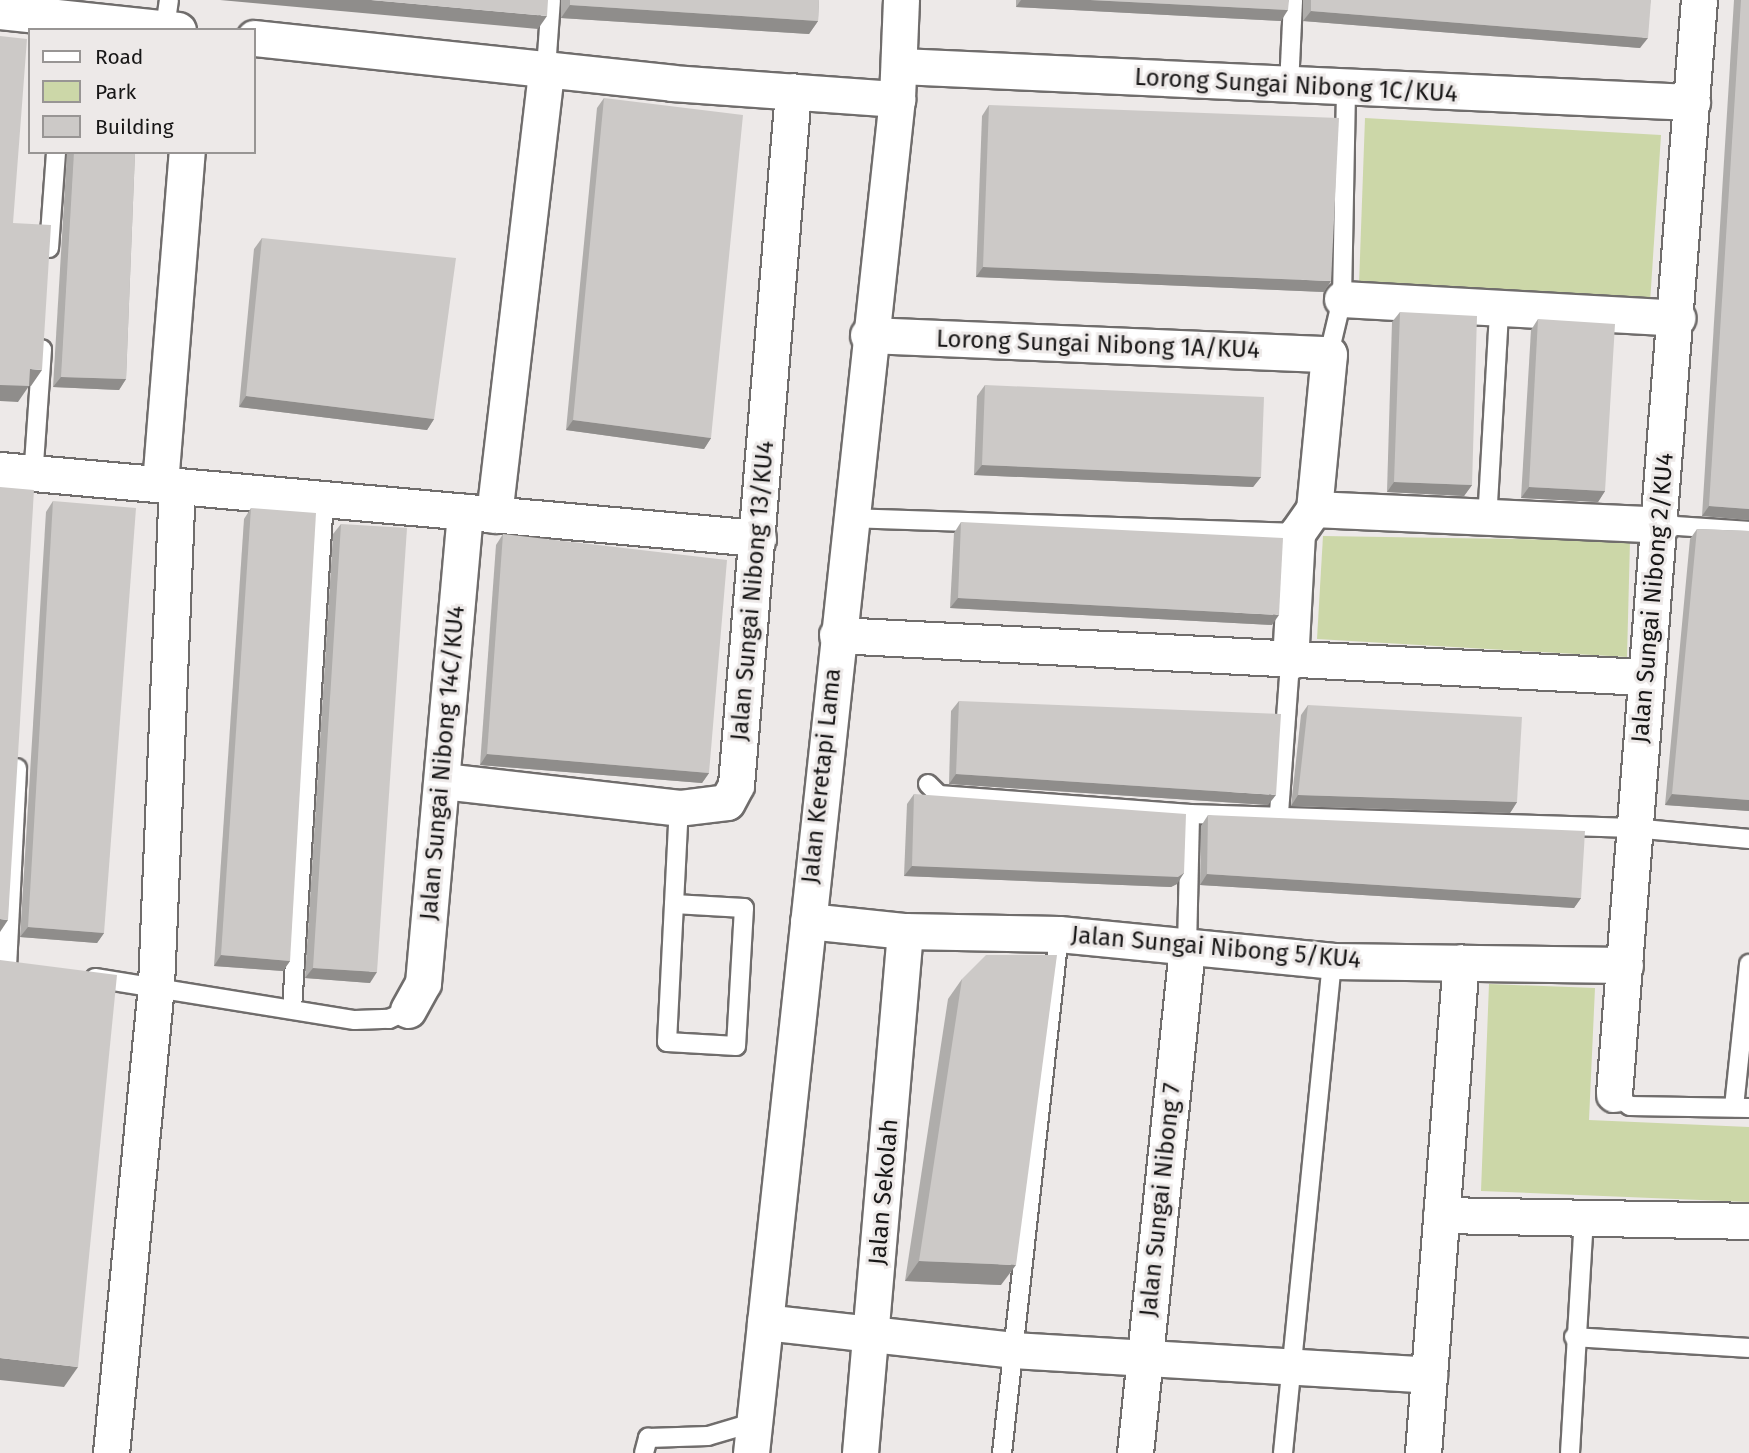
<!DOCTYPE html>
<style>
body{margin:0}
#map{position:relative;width:1749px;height:1453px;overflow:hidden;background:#ede9e8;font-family:"Fira Sans",sans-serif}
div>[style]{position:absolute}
.green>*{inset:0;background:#ccd7a8}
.roads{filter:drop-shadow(2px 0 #706d6c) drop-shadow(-2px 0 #706d6c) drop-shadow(0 2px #706d6c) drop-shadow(0 -2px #706d6c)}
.lane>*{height:18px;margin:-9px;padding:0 9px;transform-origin:9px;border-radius:9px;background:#fff}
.street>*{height:35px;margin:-17.5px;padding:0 17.5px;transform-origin:17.5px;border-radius:17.5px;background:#fff}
.wall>*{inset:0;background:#afadab}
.shaded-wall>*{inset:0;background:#8f8d8b}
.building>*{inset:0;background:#ccc9c7}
span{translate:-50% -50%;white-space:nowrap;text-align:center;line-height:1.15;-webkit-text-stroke:6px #ede9e8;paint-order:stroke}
.street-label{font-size:24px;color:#181717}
.legend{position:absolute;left:28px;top:28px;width:228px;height:126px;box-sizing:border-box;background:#ede9e8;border:2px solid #989594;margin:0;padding:9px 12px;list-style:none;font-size:21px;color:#181717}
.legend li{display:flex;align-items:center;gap:14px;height:35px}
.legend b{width:35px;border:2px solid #989594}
</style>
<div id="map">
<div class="green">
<i style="clip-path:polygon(1365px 118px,1661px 135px,1650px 303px,1359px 285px)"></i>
<i style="clip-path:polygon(1323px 536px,1630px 541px,1627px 657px,1317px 639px)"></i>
<i style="clip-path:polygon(1489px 984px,1595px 988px,1589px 1120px,1749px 1127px,1749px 1202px,1481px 1191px)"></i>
</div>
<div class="roads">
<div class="lane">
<i style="left:165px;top:28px;width:28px;rotate:-82deg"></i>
<i style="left:546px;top:69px;width:69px;rotate:-85.9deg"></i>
<i style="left:1289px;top:86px;width:86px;rotate:-87.3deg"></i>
<i style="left:49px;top:248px;width:96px;rotate:-85.8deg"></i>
<i style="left:1329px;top:354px;width:57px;rotate:-76.7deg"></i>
<i style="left:1342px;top:299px;width:209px;rotate:-88.9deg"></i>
<i style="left:33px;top:478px;width:129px;rotate:-86deg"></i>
<i style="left:849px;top:518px;width:448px;rotate:1.9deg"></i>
<i style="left:1487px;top:521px;width:210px;rotate:-86.7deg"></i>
<i style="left:1662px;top:525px;width:87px;rotate:3.9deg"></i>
<i style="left:928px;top:784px;width:16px;rotate:45deg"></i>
<i style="left:939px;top:795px;width:252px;rotate:4.3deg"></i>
<i style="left:1190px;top:814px;width:443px;rotate:1.8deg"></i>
<i style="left:1633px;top:828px;width:117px;rotate:5.4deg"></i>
<i style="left:1279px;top:813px;width:151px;rotate:-85.8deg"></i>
<i style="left:674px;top:904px;width:70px;rotate:3.3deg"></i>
<i style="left:744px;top:908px;width:138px;rotate:93.3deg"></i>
<i style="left:736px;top:1046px;width:69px;rotate:-176.7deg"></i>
<i style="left:667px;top:1042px;width:234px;rotate:-87.1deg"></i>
<i style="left:1187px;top:948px;width:134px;rotate:-88.7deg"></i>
<i style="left:7px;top:967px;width:199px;rotate:-87.1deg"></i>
<i style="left:95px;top:978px;width:263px;rotate:9.2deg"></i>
<i style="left:355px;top:1020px;width:34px;rotate:-2deg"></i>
<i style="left:389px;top:1019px;width:21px;rotate:-25deg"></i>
<i style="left:292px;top:1009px;width:511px;rotate:-86.41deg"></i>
<i style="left:1614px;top:1094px;width:20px;rotate:37deg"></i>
<i style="left:1630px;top:1106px;width:119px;rotate:1deg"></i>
<i style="left:1734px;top:1107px;width:144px;rotate:-84deg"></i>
<i style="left:1574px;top:1337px;width:175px;rotate:3.6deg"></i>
<i style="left:644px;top:1453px;width:16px;rotate:-75deg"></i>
<i style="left:648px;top:1438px;width:60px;rotate:-1.9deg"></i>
<i style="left:708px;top:1436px;width:49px;rotate:-16.6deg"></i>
<i style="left:1002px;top:1453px;width:522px;rotate:-83.73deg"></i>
<i style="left:1283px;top:1453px;width:494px;rotate:-84.3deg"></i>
<i style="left:1570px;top:1453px;width:234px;rotate:-86.6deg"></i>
</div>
<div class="street">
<i style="left:0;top:11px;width:179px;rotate:6.1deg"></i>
<i style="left:254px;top:38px;width:420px;rotate:6.1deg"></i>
<i style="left:672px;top:83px;width:226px;rotate:4.1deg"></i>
<i style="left:900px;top:66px;width:793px;rotate:2.6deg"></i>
<i style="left:1342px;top:299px;width:336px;rotate:3.2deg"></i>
<i style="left:868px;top:335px;width:461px;rotate:2.4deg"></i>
<i style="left:1329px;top:354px;width:156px;rotate:95.5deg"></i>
<i style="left:1314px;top:509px;width:29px;rotate:125deg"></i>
<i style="left:1297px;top:533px;width:129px;rotate:93.1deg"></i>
<i style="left:0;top:470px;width:761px;rotate:5.13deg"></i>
<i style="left:160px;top:484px;width:333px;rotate:-85.4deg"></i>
<i style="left:1314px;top:509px;width:348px;rotate:2.6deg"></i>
<i style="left:494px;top:515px;width:449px;rotate:-83.3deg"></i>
<i style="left:837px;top:635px;width:808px;rotate:2.98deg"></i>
<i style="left:443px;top:781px;width:238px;rotate:6.5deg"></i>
<i style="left:679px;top:808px;width:48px;rotate:-7.1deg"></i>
<i style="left:727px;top:802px;width:19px;rotate:-62deg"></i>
<i style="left:736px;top:785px;width:696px;rotate:-85.3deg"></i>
<i style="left:808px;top:921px;width:98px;rotate:5.9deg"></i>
<i style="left:905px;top:931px;width:154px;rotate:1.1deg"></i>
<i style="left:1059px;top:934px;width:274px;rotate:5.6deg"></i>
<i style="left:1332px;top:961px;width:293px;rotate:0.8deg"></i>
<i style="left:408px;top:1010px;width:31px;rotate:-61deg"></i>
<i style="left:423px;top:983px;width:473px;rotate:-84.9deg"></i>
<i style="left:1614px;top:1094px;width:1097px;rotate:-85.56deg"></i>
<i style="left:1441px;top:1215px;width:308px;rotate:1.1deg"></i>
<i style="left:765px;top:1322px;width:250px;rotate:6.4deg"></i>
<i style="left:1013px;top:1350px;width:417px;rotate:3.4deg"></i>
<i style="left:111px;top:1453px;width:470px;rotate:-84.5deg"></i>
<i style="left:156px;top:985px;width:499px;rotate:-87.6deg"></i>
<i style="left:751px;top:1453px;width:1362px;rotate:-83.85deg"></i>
<i style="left:897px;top:99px;width:99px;rotate:-87.7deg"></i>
<i style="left:860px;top:1453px;width:524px;rotate:-85.07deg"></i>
<i style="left:1135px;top:1453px;width:508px;rotate:-84.12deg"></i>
<i style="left:1423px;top:1453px;width:492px;rotate:-85.6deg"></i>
</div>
</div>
<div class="wall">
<i style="clip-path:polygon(561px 0,819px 0,818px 21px,809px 34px,561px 18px)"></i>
<i style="clip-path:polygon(1016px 0,1289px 0,1281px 21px,1016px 7px)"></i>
<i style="clip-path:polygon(1303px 0,1651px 0,1640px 48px,1303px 21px)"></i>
<i style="clip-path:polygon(1734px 0,1749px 0,1749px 520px,1702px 516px)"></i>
<i style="clip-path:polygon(604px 98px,711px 438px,704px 449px,566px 430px,597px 108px)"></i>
<i style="clip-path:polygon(989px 105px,1324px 292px,976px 277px,982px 116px)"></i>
<i style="clip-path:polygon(67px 152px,135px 152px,126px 379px,119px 390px,53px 387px)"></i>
<i style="clip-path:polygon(262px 238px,434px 419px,427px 430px,239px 407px,254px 249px)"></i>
<i style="clip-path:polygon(1400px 312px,1472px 485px,1464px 496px,1387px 492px,1392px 322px)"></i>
<i style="clip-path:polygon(1538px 319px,1605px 491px,1598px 502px,1521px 498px,1531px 330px)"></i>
<i style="clip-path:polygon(985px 385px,1261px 477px,1253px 487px,974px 475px,977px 396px)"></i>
<i style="clip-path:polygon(53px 501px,104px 933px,97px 943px,20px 937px,46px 512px)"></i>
<i style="clip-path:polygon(251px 508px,290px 961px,283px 971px,214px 966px,244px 519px)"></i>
<i style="clip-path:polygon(961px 522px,1272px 625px,950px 608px,954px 533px)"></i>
<i style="clip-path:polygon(341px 524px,370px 983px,305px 978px,333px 534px)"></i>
<i style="clip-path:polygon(1697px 529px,1749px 531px,1749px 811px,1665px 805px,1690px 539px)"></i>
<i style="clip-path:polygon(503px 534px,709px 773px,702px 783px,480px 765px,496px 545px)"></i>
<i style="clip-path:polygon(959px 701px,1268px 805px,949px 784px,951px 711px)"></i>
<i style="clip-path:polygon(1308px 705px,1517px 802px,1510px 813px,1291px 806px,1301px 715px)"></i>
<i style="clip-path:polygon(914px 794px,1177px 884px,1171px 887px,904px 876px,907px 804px)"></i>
<i style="clip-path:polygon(1208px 815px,1581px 898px,1574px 908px,1200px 885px,1201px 826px)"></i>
<i style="clip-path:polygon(962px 979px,1001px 1285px,905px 1281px,948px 999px)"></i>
</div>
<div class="shaded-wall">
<i style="clip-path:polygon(220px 0,371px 0,547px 16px,538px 29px)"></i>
<i style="clip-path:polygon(1021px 0,1090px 0,1288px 10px,1281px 21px,1016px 7px)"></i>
<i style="clip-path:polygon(570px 5px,818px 21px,809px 34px,561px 18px)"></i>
<i style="clip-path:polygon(1311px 11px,1648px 38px,1640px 48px,1303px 21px)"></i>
<i style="clip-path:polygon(983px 267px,1331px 281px,1324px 292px,976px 277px)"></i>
<i style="clip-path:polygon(30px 369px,42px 370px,31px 386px,24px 386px,29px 386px,18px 402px,0 401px,0 385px)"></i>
<i style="clip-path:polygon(61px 377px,126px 379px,119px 390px,53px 387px)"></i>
<i style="clip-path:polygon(246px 396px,434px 419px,427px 430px,239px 407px)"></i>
<i style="clip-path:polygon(573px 420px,711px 438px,704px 449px,566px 430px)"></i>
<i style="clip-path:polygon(982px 465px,1261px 477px,1253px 487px,974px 475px)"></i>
<i style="clip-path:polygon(1394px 482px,1472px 485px,1464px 496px,1387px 492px)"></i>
<i style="clip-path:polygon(1529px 487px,1605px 491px,1598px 502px,1521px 498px)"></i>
<i style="clip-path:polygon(1709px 506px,1749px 509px,1749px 520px,1702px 516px)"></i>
<i style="clip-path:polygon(958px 598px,1279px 615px,1272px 625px,950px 608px)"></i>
<i style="clip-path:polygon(487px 754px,709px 773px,702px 783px,480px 765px)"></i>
<i style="clip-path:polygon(956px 774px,1276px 795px,1268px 805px,949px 784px)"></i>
<i style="clip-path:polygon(1672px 794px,1749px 800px,1749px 811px,1665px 805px)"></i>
<i style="clip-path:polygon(1298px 795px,1517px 802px,1510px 813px,1291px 806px)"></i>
<i style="clip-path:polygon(912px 866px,1184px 873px,1177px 884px,1171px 887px,904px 876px)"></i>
<i style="clip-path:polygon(1207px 874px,1581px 898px,1574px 908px,1200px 885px)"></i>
<i style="clip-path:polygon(0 919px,8px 920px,0 932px)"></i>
<i style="clip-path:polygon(28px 927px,104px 933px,97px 943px,20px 937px)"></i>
<i style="clip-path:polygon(221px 955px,290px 961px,283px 971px,214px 966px)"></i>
<i style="clip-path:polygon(313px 968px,377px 972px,370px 983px,305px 978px)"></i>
<i style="clip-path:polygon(919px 1261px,1016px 1265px,1001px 1285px,905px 1281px)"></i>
<i style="clip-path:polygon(0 1358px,78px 1367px,64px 1387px,0 1380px)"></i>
</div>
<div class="building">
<i style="clip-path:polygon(371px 0,548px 0,547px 16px)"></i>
<i style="clip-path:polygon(570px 0,819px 0,818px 21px,570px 5px)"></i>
<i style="clip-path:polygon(1090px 0,1289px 0,1288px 10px)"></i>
<i style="clip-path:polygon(1311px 0,1651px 0,1648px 38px,1311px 11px)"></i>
<i style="clip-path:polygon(1741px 0,1749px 0,1749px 509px,1709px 506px)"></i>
<i style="clip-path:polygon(0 36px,27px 39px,13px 223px,51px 225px,42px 370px,30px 369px,29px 386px,0 385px)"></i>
<i style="clip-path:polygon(604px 98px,743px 115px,711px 438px,573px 420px)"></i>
<i style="clip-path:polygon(989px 105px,1339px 118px,1331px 281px,983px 267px)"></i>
<i style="clip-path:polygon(74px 152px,135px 152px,126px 379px,61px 377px)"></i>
<i style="clip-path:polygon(262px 238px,456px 258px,434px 419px,246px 396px)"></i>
<i style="clip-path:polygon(1400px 312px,1477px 316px,1472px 485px,1394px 482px)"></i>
<i style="clip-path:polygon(1538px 319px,1615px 324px,1605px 491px,1529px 487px)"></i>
<i style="clip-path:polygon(985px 385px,1264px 397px,1261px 477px,982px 465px)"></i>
<i style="clip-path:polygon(0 487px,34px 490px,8px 920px,0 919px)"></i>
<i style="clip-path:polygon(53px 501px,136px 508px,104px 933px,28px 927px)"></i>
<i style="clip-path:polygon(251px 508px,316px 513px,290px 961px,221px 955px)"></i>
<i style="clip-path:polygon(961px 522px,1283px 538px,1279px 615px,958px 598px)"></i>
<i style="clip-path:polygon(341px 524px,407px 528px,377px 972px,313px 968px)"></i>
<i style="clip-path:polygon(1697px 529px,1749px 531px,1749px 800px,1672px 794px)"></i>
<i style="clip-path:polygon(503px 534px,727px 560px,709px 773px,487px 754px)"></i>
<i style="clip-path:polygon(959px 701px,1281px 714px,1276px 795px,956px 774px)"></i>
<i style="clip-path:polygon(1308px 705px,1522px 717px,1517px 802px,1298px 795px)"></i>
<i style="clip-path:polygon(914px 794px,1186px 814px,1184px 873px,1178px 877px,912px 866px)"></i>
<i style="clip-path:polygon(1208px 815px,1585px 831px,1581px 898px,1207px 874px)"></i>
<i style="clip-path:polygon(986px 955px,1057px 955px,1016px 1265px,919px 1261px,962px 979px)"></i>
<i style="clip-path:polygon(0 960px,117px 975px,78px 1367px,0 1358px)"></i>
</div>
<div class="street-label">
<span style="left:1296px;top:86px;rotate:3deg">Lorong Sungai Nibong 1C/KU4</span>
<span style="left:1098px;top:345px;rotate:2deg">Lorong Sungai Nibong 1A/KU4</span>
<span style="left:753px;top:591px;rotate:-85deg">Jalan Sungai Nibong 13/KU4</span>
<span style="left:1653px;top:598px;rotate:-85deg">Jalan Sungai Nibong 2/KU4</span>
<span style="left:443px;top:763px;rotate:-85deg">Jalan Sungai Nibong 14C/KU4</span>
<span style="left:822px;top:776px;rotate:-84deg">Jalan Keretapi Lama</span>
<span style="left:1216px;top:948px;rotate:5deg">Jalan Sungai Nibong 5/KU4</span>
<span style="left:884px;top:1192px;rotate:-85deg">Jalan Sekolah</span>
<span style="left:1161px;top:1200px;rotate:-84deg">Jalan Sungai Nibong 7</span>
</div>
<ul class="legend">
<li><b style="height:9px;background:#fff"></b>Road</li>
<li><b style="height:19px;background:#ccd7a8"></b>Park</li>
<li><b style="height:19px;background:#ccc9c7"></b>Building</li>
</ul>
</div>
